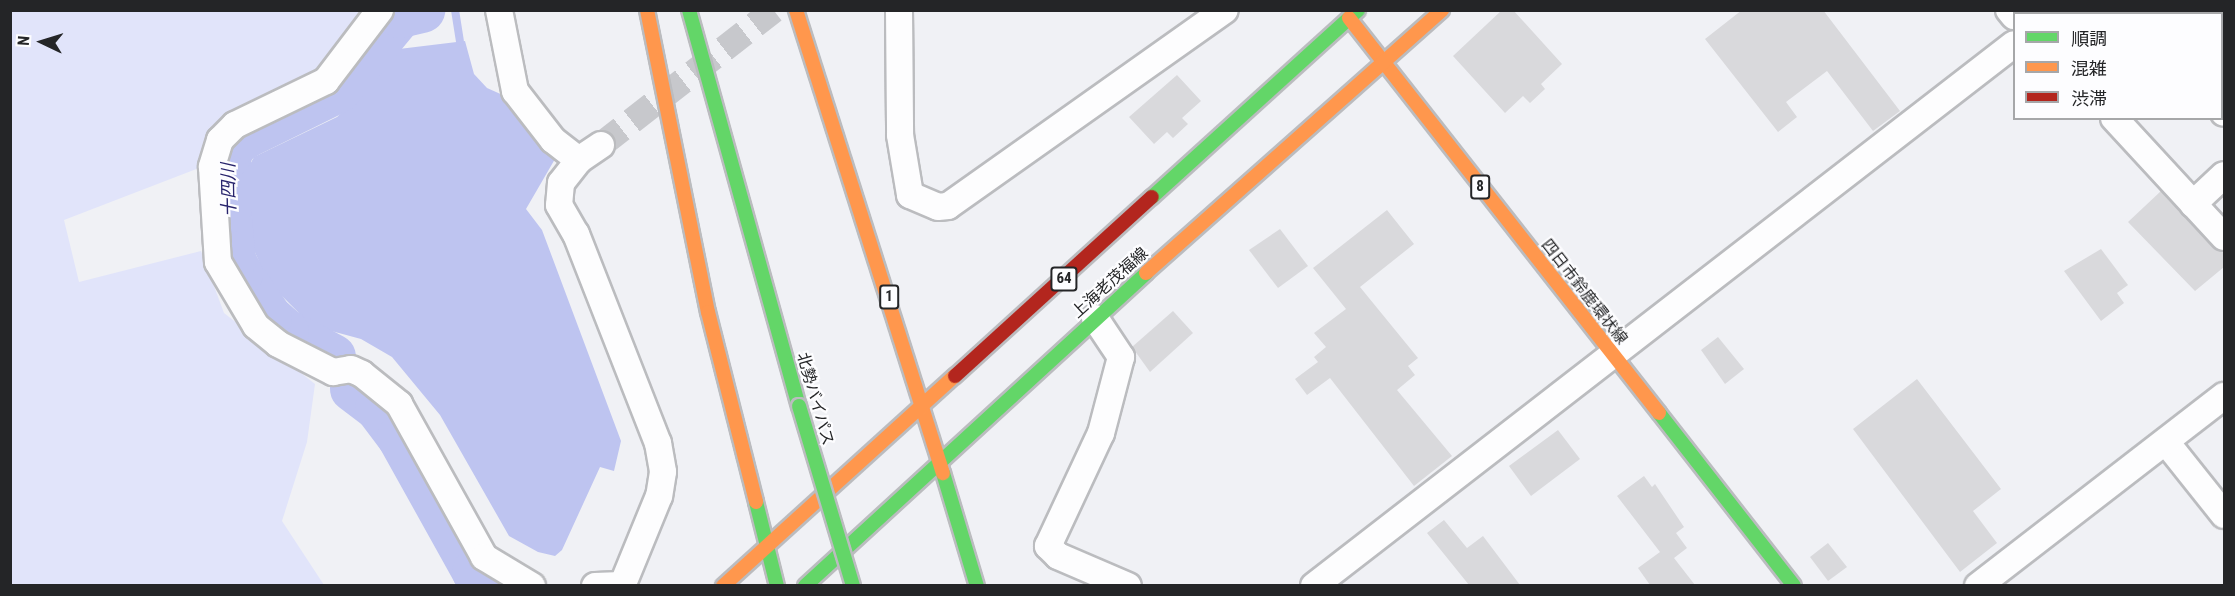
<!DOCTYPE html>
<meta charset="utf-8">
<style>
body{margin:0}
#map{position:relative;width:2235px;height:596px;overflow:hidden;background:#f0f1f5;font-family:"Roboto Condensed","Noto Sans JP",sans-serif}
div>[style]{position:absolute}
.green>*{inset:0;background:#e1e4fa}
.water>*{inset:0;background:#bec4f0}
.stream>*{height:8px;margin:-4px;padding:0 4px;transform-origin:4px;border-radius:4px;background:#bec4f0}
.river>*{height:46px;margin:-23px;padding:0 23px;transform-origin:23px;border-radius:23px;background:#bec4f0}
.building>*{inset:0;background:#d9d9dc}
.street-tunnel>*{height:26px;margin-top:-13px;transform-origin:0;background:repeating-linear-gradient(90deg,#c7c8cc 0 26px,transparent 0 39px)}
.roads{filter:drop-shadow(2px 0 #bbbcbf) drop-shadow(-2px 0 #bbbcbf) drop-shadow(0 2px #bbbcbf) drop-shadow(0 -2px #bbbcbf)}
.street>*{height:26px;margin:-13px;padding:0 13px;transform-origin:13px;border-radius:13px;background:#fdfdfe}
.fast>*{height:14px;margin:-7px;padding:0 7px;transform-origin:7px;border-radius:7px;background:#63d668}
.slow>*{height:14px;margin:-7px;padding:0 7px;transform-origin:7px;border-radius:7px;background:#ff974d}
.jam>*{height:14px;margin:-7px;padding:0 7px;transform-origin:7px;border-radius:7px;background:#b3261e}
.bridges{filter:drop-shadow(2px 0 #bbbcbf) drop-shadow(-2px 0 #bbbcbf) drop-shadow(0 2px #bbbcbf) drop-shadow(0 -2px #bbbcbf)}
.fast-bridge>*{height:14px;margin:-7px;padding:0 7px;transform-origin:7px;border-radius:7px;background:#63d668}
span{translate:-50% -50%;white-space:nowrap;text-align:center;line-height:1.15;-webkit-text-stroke:4.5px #fdfdff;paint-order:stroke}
.shield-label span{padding:2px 4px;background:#fdfdff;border:2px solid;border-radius:4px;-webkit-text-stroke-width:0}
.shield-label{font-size:15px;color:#242527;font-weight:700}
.street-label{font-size:16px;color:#242527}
.water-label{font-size:18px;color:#29256d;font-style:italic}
.frame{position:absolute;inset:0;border:12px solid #242527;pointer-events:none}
.legend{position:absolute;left:2013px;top:12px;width:210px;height:108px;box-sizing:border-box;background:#fdfdff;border:2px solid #a6a7a9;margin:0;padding:8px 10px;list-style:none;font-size:18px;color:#242527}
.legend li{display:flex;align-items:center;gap:12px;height:30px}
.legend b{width:30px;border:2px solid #a6a7a9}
.north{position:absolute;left:12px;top:12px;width:60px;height:60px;-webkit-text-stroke:4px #fdfdff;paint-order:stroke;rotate:274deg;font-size:16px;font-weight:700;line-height:24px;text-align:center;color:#242527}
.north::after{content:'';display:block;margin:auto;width:21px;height:27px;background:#242527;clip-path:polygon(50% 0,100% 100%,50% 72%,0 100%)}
</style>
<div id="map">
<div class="green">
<i style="clip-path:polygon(10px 11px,359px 11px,337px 53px,315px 74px,233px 111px,209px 136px,199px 168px,64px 220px,79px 282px,201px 251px,224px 313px,315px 384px,307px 442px,282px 521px,324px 585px,11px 585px)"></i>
</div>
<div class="water">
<i style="clip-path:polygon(465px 41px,474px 74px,487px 88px,505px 96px,555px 159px,526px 209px,542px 230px,621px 441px,614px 471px,600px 467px,562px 550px,555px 556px,538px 552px,509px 536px,440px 415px,392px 357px,361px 339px,324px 329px,300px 314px,268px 282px,254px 250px,247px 170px,254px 157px,337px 117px,367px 90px,399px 49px)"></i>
</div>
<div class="stream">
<i style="left:455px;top:10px;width:31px;rotate:81deg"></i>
</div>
<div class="river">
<i style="left:333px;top:357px;width:53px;rotate:-152deg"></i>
<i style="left:286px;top:332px;width:23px;rotate:-139deg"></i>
<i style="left:269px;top:317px;width:52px;rotate:-124deg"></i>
<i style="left:240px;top:274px;width:16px;rotate:-117deg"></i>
<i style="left:233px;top:260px;width:50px;rotate:-95.7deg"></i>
<i style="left:228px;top:210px;width:54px;rotate:-90deg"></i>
<i style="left:228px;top:156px;width:15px;rotate:-62deg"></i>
<i style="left:235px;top:143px;width:12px;rotate:-35deg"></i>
<i style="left:245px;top:136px;width:104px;rotate:-26.3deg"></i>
<i style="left:338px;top:90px;width:97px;rotate:-50.4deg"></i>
<i style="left:400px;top:15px;width:23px;rotate:-13deg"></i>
<i style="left:353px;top:389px;width:31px;rotate:37deg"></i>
<i style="left:378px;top:408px;width:36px;rotate:53deg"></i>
<i style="left:400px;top:437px;width:154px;rotate:60.9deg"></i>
<i style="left:475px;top:572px;width:27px;rotate:31deg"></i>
</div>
<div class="building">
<i style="clip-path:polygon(1502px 10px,1513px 10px,1562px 64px,1541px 84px,1545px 89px,1530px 103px,1523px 96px,1505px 113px,1453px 56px)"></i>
<i style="clip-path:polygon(1742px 10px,1823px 10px,1900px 111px,1873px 131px,1827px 71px,1786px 102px,1797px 117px,1778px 132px,1705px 39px)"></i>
<i style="clip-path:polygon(1177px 75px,1201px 101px,1182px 118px,1188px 124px,1173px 138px,1167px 132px,1154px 144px,1129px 117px)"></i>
<i style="clip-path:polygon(2161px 191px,2213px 247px,2224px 253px,2224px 267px,2195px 291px,2128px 222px)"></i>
<i style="clip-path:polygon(1387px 210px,1414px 244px,1360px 287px,1418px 358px,1408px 366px,1415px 375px,1397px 390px,1452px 456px,1414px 486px,1330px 378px,1307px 395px,1295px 379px,1318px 362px,1314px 357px,1326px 347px,1314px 333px,1346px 309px,1313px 268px)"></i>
<i style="clip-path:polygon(1280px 229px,1308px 266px,1278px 288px,1249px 250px)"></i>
<i style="clip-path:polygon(2101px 249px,2128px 285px,2117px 293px,2124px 303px,2101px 321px,2064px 271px)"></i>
<i style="clip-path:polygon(1173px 311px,1193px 333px,1150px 372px,1132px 347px)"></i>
<i style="clip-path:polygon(1718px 337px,1744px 369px,1725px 384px,1701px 350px)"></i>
<i style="clip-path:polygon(1917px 379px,2001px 489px,1973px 511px,1997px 543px,1960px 572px,1853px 429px)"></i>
<i style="clip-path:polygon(1558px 430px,1580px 459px,1531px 496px,1509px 466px)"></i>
<i style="clip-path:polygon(1644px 476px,1652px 487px,1655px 484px,1684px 527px,1676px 533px,1687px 548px,1674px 558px,1695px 585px,1650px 585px,1638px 568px,1660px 552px,1617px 496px)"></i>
<i style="clip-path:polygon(1444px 520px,1467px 548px,1483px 536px,1520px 585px,1469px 585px,1427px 533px)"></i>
<i style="clip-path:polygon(1828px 543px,1847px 567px,1828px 581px,1810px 557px)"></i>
</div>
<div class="street-tunnel">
<i style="left:601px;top:145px;width:219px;rotate:-38deg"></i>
</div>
<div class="roads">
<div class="street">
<i style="left:380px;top:10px;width:89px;rotate:127.3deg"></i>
<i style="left:326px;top:81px;width:101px;rotate:154.2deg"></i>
<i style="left:235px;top:125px;width:21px;rotate:135deg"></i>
<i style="left:220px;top:140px;width:28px;rotate:107deg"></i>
<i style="left:212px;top:167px;width:95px;rotate:86.4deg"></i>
<i style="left:218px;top:262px;width:74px;rotate:59.3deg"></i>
<i style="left:256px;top:326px;width:28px;rotate:39deg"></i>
<i style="left:278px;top:344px;width:62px;rotate:27deg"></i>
<i style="left:333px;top:372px;width:18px;rotate:-9deg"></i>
<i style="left:351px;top:369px;width:12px;rotate:24deg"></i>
<i style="left:362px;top:374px;width:48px;rotate:39deg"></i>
<i style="left:399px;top:404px;width:175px;rotate:60.9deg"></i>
<i style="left:484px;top:557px;width:56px;rotate:31.1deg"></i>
<i style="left:499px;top:10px;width:83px;rotate:78.8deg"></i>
<i style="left:515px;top:91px;width:62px;rotate:52.2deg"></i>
<i style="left:553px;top:140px;width:33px;rotate:38deg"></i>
<i style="left:899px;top:10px;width:125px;rotate:89.5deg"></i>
<i style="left:900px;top:135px;width:61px;rotate:80.5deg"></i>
<i style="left:910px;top:195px;width:30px;rotate:23deg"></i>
<i style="left:938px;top:207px;width:10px;rotate:-6deg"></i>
<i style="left:948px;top:206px;width:339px;rotate:-35.3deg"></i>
<i style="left:2009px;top:10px;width:8px;rotate:50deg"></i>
<i style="left:2127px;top:10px;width:5px;rotate:53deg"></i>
<i style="left:2055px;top:14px;width:6px;rotate:-45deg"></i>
<i style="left:2222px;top:109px;width:4px;rotate:63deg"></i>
<i style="left:2114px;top:118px;width:162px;rotate:47.3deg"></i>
<i style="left:601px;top:145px;width:27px;rotate:146deg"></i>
<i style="left:579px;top:160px;width:29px;rotate:128deg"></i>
<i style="left:561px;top:183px;width:22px;rotate:95deg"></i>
<i style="left:559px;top:205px;width:34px;rotate:60deg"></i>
<i style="left:576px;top:234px;width:225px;rotate:68.6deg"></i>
<i style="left:658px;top:443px;width:29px;rotate:80deg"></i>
<i style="left:663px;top:472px;width:24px;rotate:99deg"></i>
<i style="left:659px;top:496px;width:97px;rotate:112.3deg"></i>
<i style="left:2193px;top:204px;width:42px;rotate:-43.1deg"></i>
<i style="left:1095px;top:318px;width:47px;rotate:56.3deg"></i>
<i style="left:1121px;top:357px;width:79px;rotate:104.7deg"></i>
<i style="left:1101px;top:433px;width:125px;rotate:115.1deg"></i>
<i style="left:1048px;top:546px;width:14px;rotate:45deg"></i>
<i style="left:1058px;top:556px;width:76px;rotate:23.2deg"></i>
<i style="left:2166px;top:442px;width:93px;rotate:51.5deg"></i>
<i style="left:595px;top:586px;width:27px;rotate:-2deg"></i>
<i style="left:1314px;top:586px;width:885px;rotate:-37.75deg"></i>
<i style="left:1978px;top:586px;width:311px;rotate:-37.7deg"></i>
</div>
<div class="fast">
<i style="left:689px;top:10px;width:411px;rotate:74.5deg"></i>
<i style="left:1152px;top:197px;width:278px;rotate:-42.2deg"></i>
<i style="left:1659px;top:413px;width:219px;rotate:52deg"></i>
<i style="left:943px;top:473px;width:118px;rotate:73.3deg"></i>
<i style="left:756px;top:502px;width:87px;rotate:76deg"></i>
<i style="left:805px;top:586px;width:463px;rotate:-42.5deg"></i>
</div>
<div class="slow">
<i style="left:647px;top:10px;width:308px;rotate:78.6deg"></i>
<i style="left:708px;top:312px;width:196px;rotate:75.8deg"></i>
<i style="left:796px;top:10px;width:486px;rotate:72.4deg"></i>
<i style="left:1349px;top:18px;width:502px;rotate:51.87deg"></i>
<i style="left:1146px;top:273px;width:396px;rotate:-41.6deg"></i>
<i style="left:723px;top:586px;width:313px;rotate:-42.2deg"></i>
</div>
<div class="jam">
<i style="left:955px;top:376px;width:266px;rotate:-42.3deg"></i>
</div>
</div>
<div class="bridges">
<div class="fast-bridge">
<i style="left:799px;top:406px;width:188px;rotate:73.3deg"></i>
</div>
</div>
<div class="shield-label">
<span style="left:1480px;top:187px">8</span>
<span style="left:1064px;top:279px">64</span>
<span style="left:889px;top:297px">1</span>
</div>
<div class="street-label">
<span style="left:1110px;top:283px;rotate:-42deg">上海老茂福線</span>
<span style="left:1584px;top:292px;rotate:52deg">四日市鈴鹿環状線</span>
<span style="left:815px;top:399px;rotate:74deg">北勢バイパス</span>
</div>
<div class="water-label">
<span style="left:229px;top:190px;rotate:-91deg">十四川</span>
</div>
<div class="frame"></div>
<ul class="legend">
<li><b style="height:8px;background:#63d668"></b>順調</li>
<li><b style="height:8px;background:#ff974d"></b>混雑</li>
<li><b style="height:8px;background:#b3261e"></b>渋滞</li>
</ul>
<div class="north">N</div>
</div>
